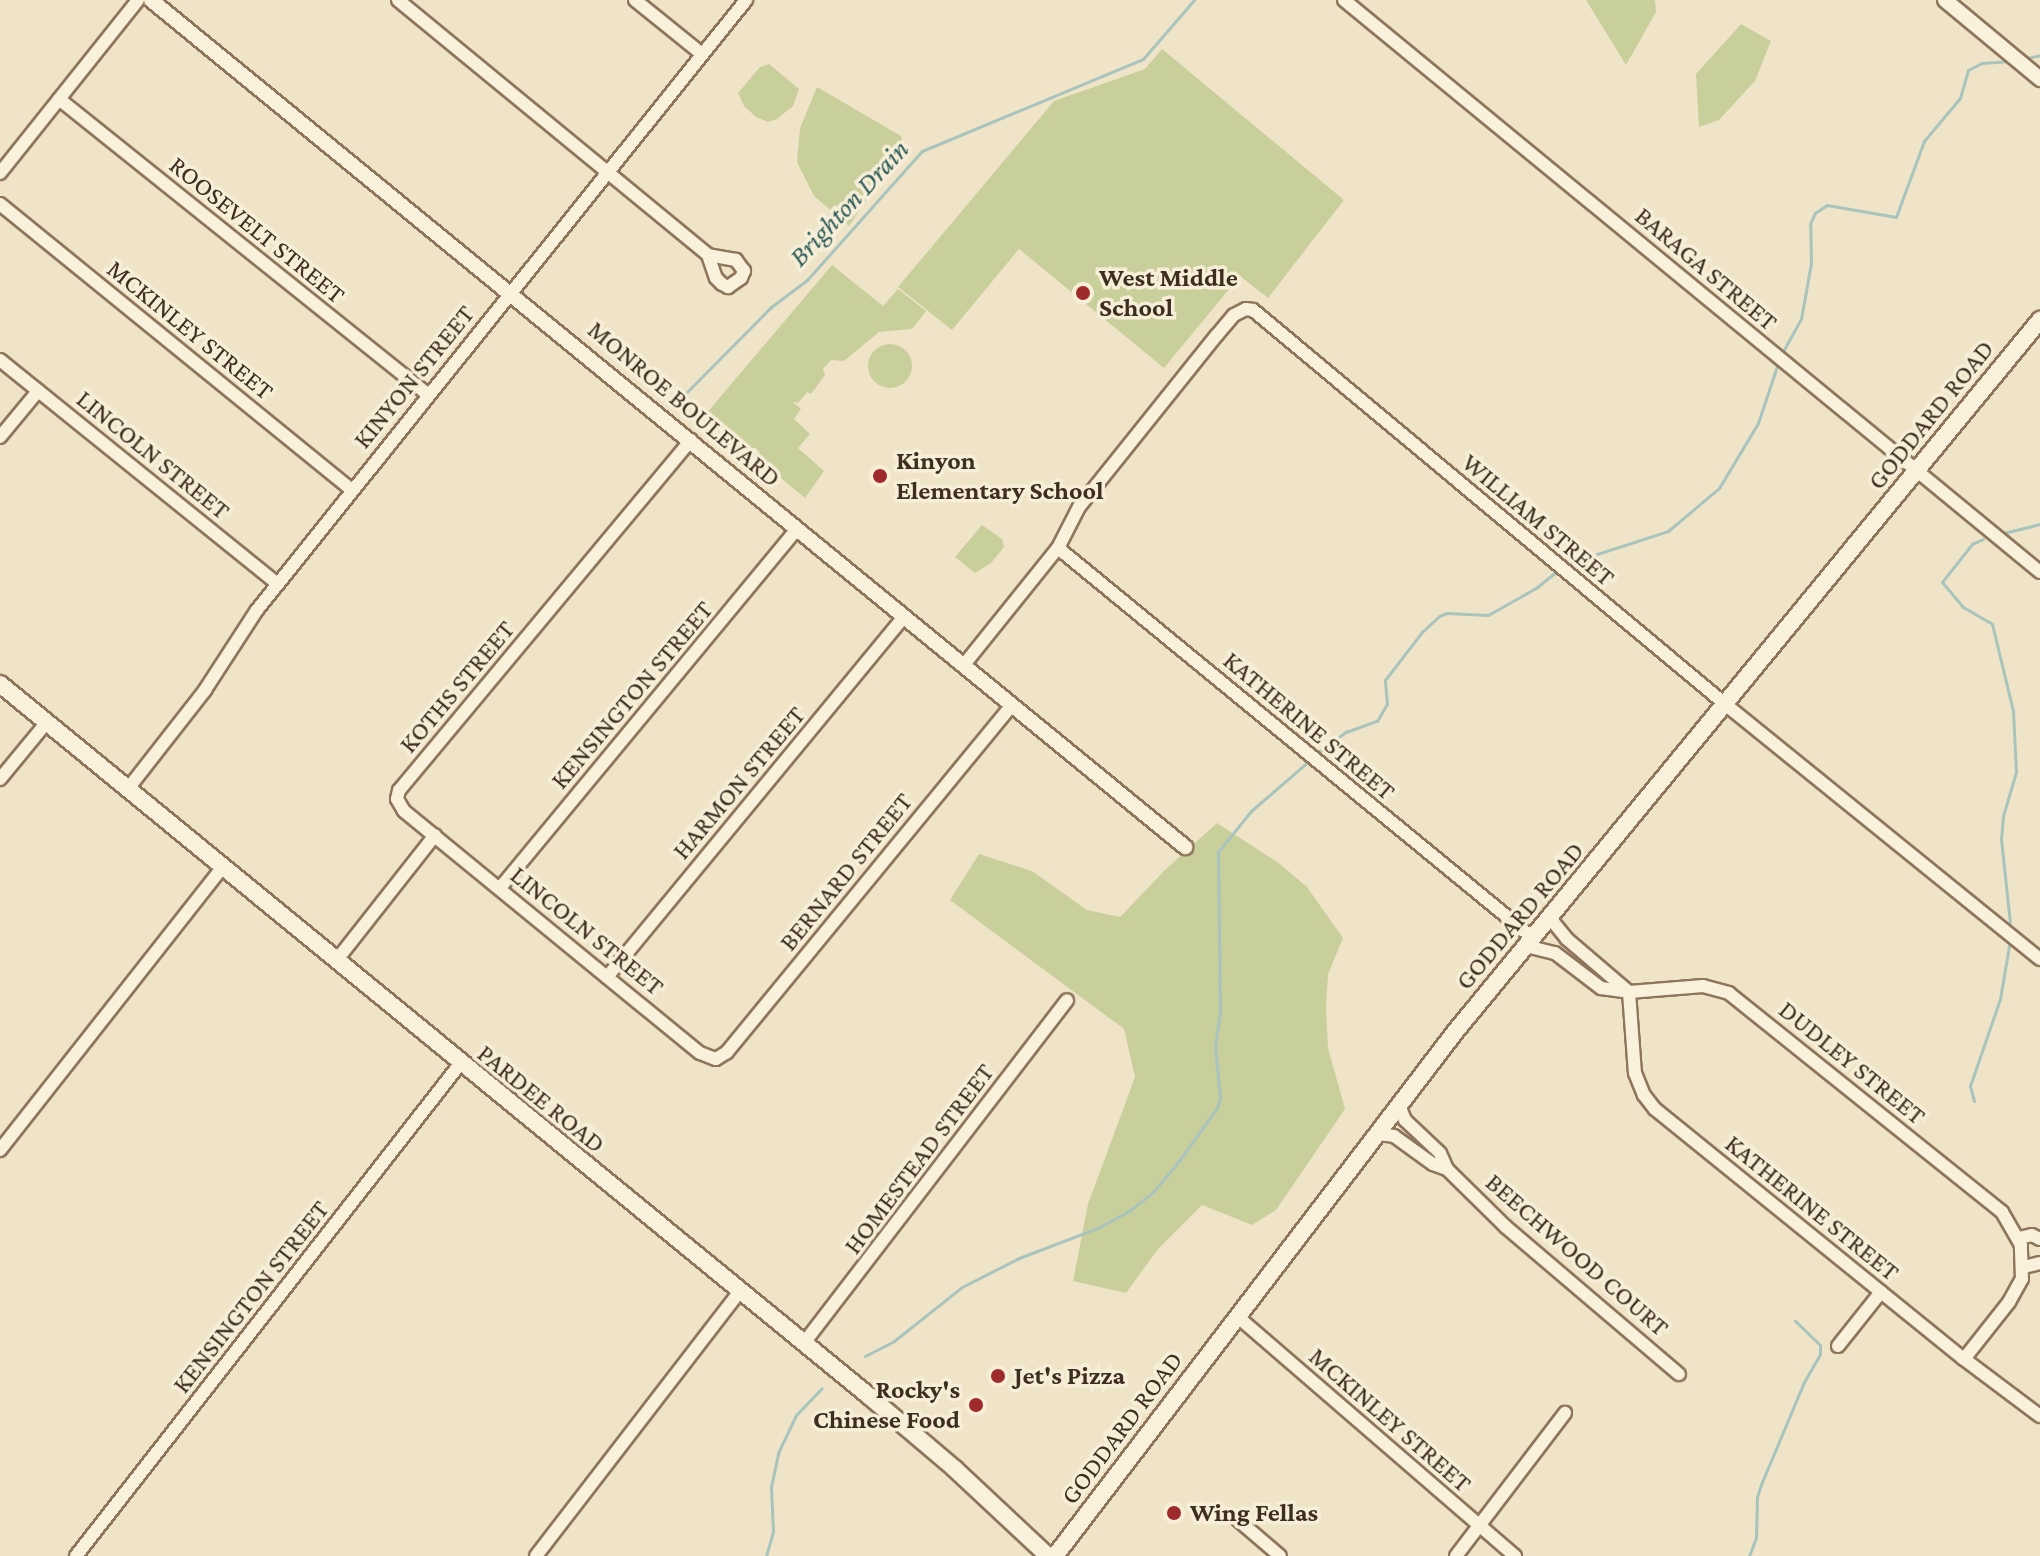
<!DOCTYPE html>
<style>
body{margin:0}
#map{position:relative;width:2040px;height:1556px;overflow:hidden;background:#f0e4c8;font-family:"Crimson Pro",serif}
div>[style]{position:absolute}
.green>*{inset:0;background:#c9cf9b}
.round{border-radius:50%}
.stream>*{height:3px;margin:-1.5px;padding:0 1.5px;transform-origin:1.5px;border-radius:1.5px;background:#a9c4bc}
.roads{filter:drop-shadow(2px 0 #8d765c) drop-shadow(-2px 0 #8d765c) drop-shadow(0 2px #8d765c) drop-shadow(0 -2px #8d765c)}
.minor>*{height:12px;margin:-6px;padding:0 6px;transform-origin:6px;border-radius:6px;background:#faf1dc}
.tertiary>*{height:14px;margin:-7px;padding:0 7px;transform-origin:7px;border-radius:7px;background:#faf1dc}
.secondary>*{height:16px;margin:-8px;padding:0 8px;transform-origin:8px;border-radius:8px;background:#faf1dc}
.dots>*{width:22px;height:22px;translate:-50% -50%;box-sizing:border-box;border:4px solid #f7eed8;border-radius:50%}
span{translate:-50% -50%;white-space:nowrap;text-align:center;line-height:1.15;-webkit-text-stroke:7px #f7eed8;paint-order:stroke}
.street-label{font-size:26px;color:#3d2e20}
.poi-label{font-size:26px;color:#3d2e20;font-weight:700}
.left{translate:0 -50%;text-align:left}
.right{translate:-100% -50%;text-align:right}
.water-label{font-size:28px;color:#2f5d5a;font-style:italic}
</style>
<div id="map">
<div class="green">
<i style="clip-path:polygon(1586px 0,1655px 0,1656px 12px,1626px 65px)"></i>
<i style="clip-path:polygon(1741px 24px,1771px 41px,1755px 81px,1719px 120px,1699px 127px,1696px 74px)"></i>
<i style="clip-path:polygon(1162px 49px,1344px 200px,1268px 298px,1240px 276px,1164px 368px,1019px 249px,952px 330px,898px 287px,1054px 101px,1145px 69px)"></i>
<i style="clip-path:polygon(769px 64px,799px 89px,793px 106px,777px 119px,768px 122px,756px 117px,744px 106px,738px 93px,760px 67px)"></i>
<i style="clip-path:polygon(817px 87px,901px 136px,903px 146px,849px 226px,814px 196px,797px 162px,800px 128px)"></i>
<i style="clip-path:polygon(832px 265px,883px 306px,898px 289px,926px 311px,912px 329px,879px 332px,844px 361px,831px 360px,823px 369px,825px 375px,811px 394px,807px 392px,798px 403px,793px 402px,801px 409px,794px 419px,810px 434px,798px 448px,824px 471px,805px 498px,705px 415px)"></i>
<i class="round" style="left:868px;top:344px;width:44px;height:44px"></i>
<i style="clip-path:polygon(982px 525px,1002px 539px,1004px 547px,991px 563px,975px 573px,955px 557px)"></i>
<i style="clip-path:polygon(1217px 823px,1280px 864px,1307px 887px,1343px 938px,1328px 974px,1326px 1006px,1328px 1048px,1345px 1109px,1276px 1210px,1252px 1225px,1202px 1205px,1158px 1249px,1126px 1293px,1073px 1281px,1088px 1204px,1135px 1077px,1124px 1029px,950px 900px,979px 854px,1032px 871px,1087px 910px,1120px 917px,1165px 870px)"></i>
</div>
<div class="stream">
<i style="left:2023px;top:59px;width:17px;rotate:-13deg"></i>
<i style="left:1782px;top:353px;width:39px;rotate:-61deg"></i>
<i style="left:1801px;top:319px;width:57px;rotate:-79.9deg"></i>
<i style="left:1811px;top:263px;width:39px;rotate:-91deg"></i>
<i style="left:1810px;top:224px;width:12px;rotate:-66deg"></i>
<i style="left:1815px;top:213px;width:14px;rotate:-34deg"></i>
<i style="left:1827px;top:205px;width:70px;rotate:9.9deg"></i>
<i style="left:1896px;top:217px;width:81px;rotate:-69.8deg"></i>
<i style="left:1924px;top:141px;width:56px;rotate:-50.1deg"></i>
<i style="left:1960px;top:98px;width:29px;rotate:-74deg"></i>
<i style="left:1968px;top:70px;width:16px;rotate:-27deg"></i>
<i style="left:1982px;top:63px;width:29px;rotate:-4deg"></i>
<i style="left:679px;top:400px;width:131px;rotate:-45.3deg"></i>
<i style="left:771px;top:307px;width:45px;rotate:-36.9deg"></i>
<i style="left:807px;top:280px;width:173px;rotate:-48.3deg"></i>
<i style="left:922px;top:151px;width:239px;rotate:-22.6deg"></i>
<i style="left:1143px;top:59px;width:78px;rotate:-49.2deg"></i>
<i style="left:2004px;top:533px;width:37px;rotate:-14deg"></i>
<i style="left:1983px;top:539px;width:12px;rotate:156deg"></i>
<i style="left:1972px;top:544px;width:48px;rotate:128.3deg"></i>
<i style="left:1942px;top:582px;width:33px;rotate:50deg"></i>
<i style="left:1963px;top:607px;width:34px;rotate:30deg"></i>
<i style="left:1992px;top:624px;width:89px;rotate:76.4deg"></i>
<i style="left:2013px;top:711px;width:61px;rotate:87.2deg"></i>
<i style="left:2016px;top:772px;width:46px;rotate:106.5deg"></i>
<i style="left:2003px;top:816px;width:23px;rotate:95deg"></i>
<i style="left:2001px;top:839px;width:84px;rotate:83.9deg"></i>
<i style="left:1566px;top:564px;width:107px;rotate:-17.9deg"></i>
<i style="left:1668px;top:531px;width:67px;rotate:-40.1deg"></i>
<i style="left:1719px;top:488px;width:76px;rotate:-59deg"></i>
<i style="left:1758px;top:423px;width:66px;rotate:-71.6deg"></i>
<i style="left:1315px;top:755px;width:39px;rotate:-37deg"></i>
<i style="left:1346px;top:732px;width:33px;rotate:-20deg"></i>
<i style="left:1377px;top:721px;width:20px;rotate:-60deg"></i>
<i style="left:1387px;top:704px;width:24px;rotate:-95deg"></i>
<i style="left:1385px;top:680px;width:61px;rotate:-52.4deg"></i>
<i style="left:1422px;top:632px;width:23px;rotate:-43deg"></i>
<i style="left:1439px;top:616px;width:9px;rotate:-21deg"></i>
<i style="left:1447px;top:613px;width:41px;rotate:2.8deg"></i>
<i style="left:1488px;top:615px;width:55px;rotate:-29.4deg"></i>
<i style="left:1536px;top:588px;width:27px;rotate:-39deg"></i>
<i style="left:1974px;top:1101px;width:16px;rotate:-105deg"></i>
<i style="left:1970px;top:1086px;width:92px;rotate:-71deg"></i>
<i style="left:2000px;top:999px;width:54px;rotate:-80.4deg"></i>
<i style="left:865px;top:1356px;width:33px;rotate:-27deg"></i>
<i style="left:894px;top:1341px;width:87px;rotate:-38.5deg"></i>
<i style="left:962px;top:1287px;width:64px;rotate:-27deg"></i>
<i style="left:1019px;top:1258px;width:87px;rotate:-20.9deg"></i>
<i style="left:1100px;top:1227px;width:33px;rotate:-29deg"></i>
<i style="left:1129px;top:1211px;width:31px;rotate:-38deg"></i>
<i style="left:1153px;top:1192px;width:35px;rotate:-50deg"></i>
<i style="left:1176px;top:1165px;width:70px;rotate:-54.3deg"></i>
<i style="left:1217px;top:1108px;width:10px;rotate:-73deg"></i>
<i style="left:1220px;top:1098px;width:51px;rotate:-95.6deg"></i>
<i style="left:1215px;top:1047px;width:37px;rotate:-82deg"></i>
<i style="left:1220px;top:1010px;width:158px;rotate:-90.7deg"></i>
<i style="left:1218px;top:852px;width:53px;rotate:-51.2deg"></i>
<i style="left:1251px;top:811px;width:77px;rotate:-40.8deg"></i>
<i style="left:766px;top:1556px;width:26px;rotate:-74deg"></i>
<i style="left:773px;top:1531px;width:44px;rotate:-92.6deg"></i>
<i style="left:771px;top:1487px;width:35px;rotate:-78deg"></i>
<i style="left:778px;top:1453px;width:42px;rotate:-64.7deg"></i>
<i style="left:796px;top:1415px;width:37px;rotate:-46deg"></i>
<i style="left:1749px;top:1556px;width:19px;rotate:-69deg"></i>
<i style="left:1756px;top:1538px;width:41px;rotate:-88.6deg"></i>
<i style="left:1757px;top:1497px;width:16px;rotate:-72deg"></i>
<i style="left:1762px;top:1482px;width:108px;rotate:-67.2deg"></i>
<i style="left:1804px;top:1382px;width:32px;rotate:-60deg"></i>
<i style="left:1820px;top:1354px;width:9px;rotate:-90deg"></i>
<i style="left:1820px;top:1345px;width:35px;rotate:-136deg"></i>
</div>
<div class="roads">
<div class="minor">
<i style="left:398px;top:0;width:401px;rotate:39.4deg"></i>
<i style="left:708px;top:255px;width:24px;rotate:71deg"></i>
<i style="left:716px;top:278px;width:8px;rotate:45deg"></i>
<i style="left:722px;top:284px;width:7px;rotate:27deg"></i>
<i style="left:728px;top:287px;width:16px;rotate:-35deg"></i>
<i style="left:741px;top:278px;width:8px;rotate:-67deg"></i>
<i style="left:744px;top:271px;width:14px;rotate:-126deg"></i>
<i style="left:736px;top:260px;width:28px;rotate:-170deg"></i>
<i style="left:635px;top:0;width:86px;rotate:38.9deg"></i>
<i style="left:1344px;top:0;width:901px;rotate:39.41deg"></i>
<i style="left:59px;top:99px;width:473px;rotate:38.7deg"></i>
<i style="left:0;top:173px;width:221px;rotate:-51.4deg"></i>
<i style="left:0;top:204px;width:454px;rotate:39.1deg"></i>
<i style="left:0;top:360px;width:357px;rotate:38.9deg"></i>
<i style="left:0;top:437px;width:60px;rotate:-50.4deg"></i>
<i style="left:691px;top:440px;width:456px;rotate:129.8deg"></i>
<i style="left:399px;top:790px;width:9px;rotate:103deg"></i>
<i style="left:397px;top:799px;width:14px;rotate:60deg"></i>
<i style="left:404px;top:811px;width:382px;rotate:39.3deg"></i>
<i style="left:700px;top:1053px;width:17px;rotate:21deg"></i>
<i style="left:716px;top:1059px;width:13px;rotate:-32deg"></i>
<i style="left:727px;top:1052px;width:448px;rotate:-50.6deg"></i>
<i style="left:1058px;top:548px;width:615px;rotate:39.39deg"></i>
<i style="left:963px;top:666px;width:151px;rotate:-51.2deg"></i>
<i style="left:1058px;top:548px;width:46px;rotate:-62.9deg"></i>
<i style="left:1079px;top:507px;width:221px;rotate:-51.3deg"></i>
<i style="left:1217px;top:335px;width:26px;rotate:-50deg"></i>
<i style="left:1234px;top:315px;width:13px;rotate:-27deg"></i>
<i style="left:1246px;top:309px;width:7px;rotate:8deg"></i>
<i style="left:1253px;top:310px;width:615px;rotate:39.85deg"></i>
<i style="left:1725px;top:704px;width:405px;rotate:39deg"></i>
<i style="left:0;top:779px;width:74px;rotate:-50.5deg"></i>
<i style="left:127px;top:790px;width:127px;rotate:-52deg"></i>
<i style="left:205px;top:690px;width:95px;rotate:-57deg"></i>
<i style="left:257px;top:610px;width:782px;rotate:-51.28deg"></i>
<i style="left:500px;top:888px;width:466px;rotate:-50.4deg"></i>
<i style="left:1526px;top:946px;width:30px;rotate:14deg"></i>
<i style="left:1555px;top:953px;width:58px;rotate:37.3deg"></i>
<i style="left:1601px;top:988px;width:28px;rotate:8deg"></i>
<i style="left:1629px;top:992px;width:82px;rotate:-139.5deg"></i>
<i style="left:1567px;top:939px;width:28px;rotate:-129deg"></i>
<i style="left:336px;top:961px;width:160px;rotate:-51.8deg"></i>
<i style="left:607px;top:977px;width:467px;rotate:-50.5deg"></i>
<i style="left:1376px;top:1134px;width:18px;rotate:6deg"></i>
<i style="left:1394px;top:1136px;width:48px;rotate:35.7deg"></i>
<i style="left:1433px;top:1164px;width:15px;rotate:20deg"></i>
<i style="left:1447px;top:1169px;width:17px;rotate:-114deg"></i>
<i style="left:1440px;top:1153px;width:48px;rotate:-136.7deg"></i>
<i style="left:1405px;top:1120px;width:16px;rotate:-112deg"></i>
<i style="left:0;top:1150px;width:359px;rotate:-51.8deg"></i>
<i style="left:1447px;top:1169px;width:83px;rotate:44.5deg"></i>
<i style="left:1506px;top:1227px;width:227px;rotate:40.4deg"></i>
<i style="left:2019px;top:1238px;width:13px;rotate:-13deg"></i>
<i style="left:2032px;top:1235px;width:9px;rotate:27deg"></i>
<i style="left:2024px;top:1267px;width:16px;rotate:-14deg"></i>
<i style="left:1238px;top:1317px;width:366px;rotate:40.8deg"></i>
<i style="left:804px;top:1343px;width:432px;rotate:-52.5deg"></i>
<i style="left:1838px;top:1346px;width:69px;rotate:-51.5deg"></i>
<i style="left:1964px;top:1359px;width:73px;rotate:-51.7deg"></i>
<i style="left:2009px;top:1302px;width:26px;rotate:-61deg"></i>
<i style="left:2022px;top:1279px;width:34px;rotate:-92deg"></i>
<i style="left:2021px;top:1245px;width:38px;rotate:-120deg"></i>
<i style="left:2002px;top:1212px;width:350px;rotate:-141.3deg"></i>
<i style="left:1729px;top:993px;width:27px;rotate:-165deg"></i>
<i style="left:1703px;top:986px;width:74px;rotate:175.4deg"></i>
<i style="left:1629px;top:992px;width:81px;rotate:85.8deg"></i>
<i style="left:1635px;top:1073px;width:24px;rotate:68deg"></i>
<i style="left:1644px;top:1095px;width:18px;rotate:52deg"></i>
<i style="left:1655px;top:1109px;width:397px;rotate:39deg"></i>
<i style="left:1964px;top:1359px;width:95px;rotate:36.9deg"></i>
<i style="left:1238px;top:1520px;width:55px;rotate:40.6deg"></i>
<i style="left:76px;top:1556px;width:624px;rotate:-52.03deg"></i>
<i style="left:536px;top:1556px;width:334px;rotate:-52.4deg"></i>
<i style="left:1456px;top:1556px;width:180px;rotate:-52.7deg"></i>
</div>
<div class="tertiary">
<i style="left:151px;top:0;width:1337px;rotate:39.32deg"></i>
<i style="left:1945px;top:0;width:124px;rotate:39.7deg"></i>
</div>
<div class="secondary">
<i style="left:0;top:684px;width:1123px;rotate:39.33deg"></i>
<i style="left:869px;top:1396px;width:113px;rotate:40.3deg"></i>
<i style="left:955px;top:1469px;width:127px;rotate:43.1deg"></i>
<i style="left:1055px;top:1556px;width:659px;rotate:-52.64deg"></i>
<i style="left:1455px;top:1032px;width:922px;rotate:-50.59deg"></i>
</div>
</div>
<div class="dots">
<i style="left:1083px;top:293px;background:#9e2a2b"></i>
<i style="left:880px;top:476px;background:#9e2a2b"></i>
<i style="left:998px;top:1376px;background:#9e2a2b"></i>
<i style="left:976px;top:1405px;background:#9e2a2b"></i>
<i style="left:1174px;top:1513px;background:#9e2a2b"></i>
</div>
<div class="street-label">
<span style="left:257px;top:230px;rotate:39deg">ROOSEVELT STREET</span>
<span style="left:1706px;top:269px;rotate:40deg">BARAGA STREET</span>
<span style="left:190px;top:330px;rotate:39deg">MCKINLEY STREET</span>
<span style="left:414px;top:377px;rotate:-51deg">KINYON STREET</span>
<span style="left:684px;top:404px;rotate:40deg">MONROE BOULEVARD</span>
<span style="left:1931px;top:415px;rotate:-51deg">GODDARD ROAD</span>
<span style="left:153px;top:455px;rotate:39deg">LINCOLN STREET</span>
<span style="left:1538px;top:520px;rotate:40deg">WILLIAM STREET</span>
<span style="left:457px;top:687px;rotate:-50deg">KOTHS STREET</span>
<span style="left:632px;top:695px;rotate:-50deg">KENSINGTON STREET</span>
<span style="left:1309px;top:726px;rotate:40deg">KATHERINE STREET</span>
<span style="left:739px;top:783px;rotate:-50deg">HARMON STREET</span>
<span style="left:846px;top:872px;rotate:-51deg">BERNARD STREET</span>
<span style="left:1520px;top:916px;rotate:-50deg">GODDARD ROAD</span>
<span style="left:587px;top:931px;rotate:39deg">LINCOLN STREET</span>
<span style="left:1852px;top:1063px;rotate:39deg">DUDLEY STREET</span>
<span style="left:541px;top:1099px;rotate:39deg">PARDEE ROAD</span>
<span style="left:919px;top:1159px;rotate:-53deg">HOMESTEAD STREET</span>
<span style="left:1812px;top:1208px;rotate:39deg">KATHERINE STREET</span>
<span style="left:1577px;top:1255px;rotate:41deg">BEECHWOOD COURT</span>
<span style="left:251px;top:1297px;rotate:-52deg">KENSINGTON STREET</span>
<span style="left:1390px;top:1420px;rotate:41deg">MCKINLEY STREET</span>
<span style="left:1122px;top:1428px;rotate:-53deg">GODDARD ROAD</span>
</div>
<div class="poi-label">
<span class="left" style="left:1099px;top:293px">West Middle<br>School</span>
<span class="left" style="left:896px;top:476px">Kinyon<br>Elementary School</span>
<span class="left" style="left:1014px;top:1376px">Jet's Pizza</span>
<span class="right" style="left:960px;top:1405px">Rocky's<br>Chinese Food</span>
<span class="left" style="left:1190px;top:1513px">Wing Fellas</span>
</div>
<div class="water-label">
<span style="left:849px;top:203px;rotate:-47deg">Brighton Drain</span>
</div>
</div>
